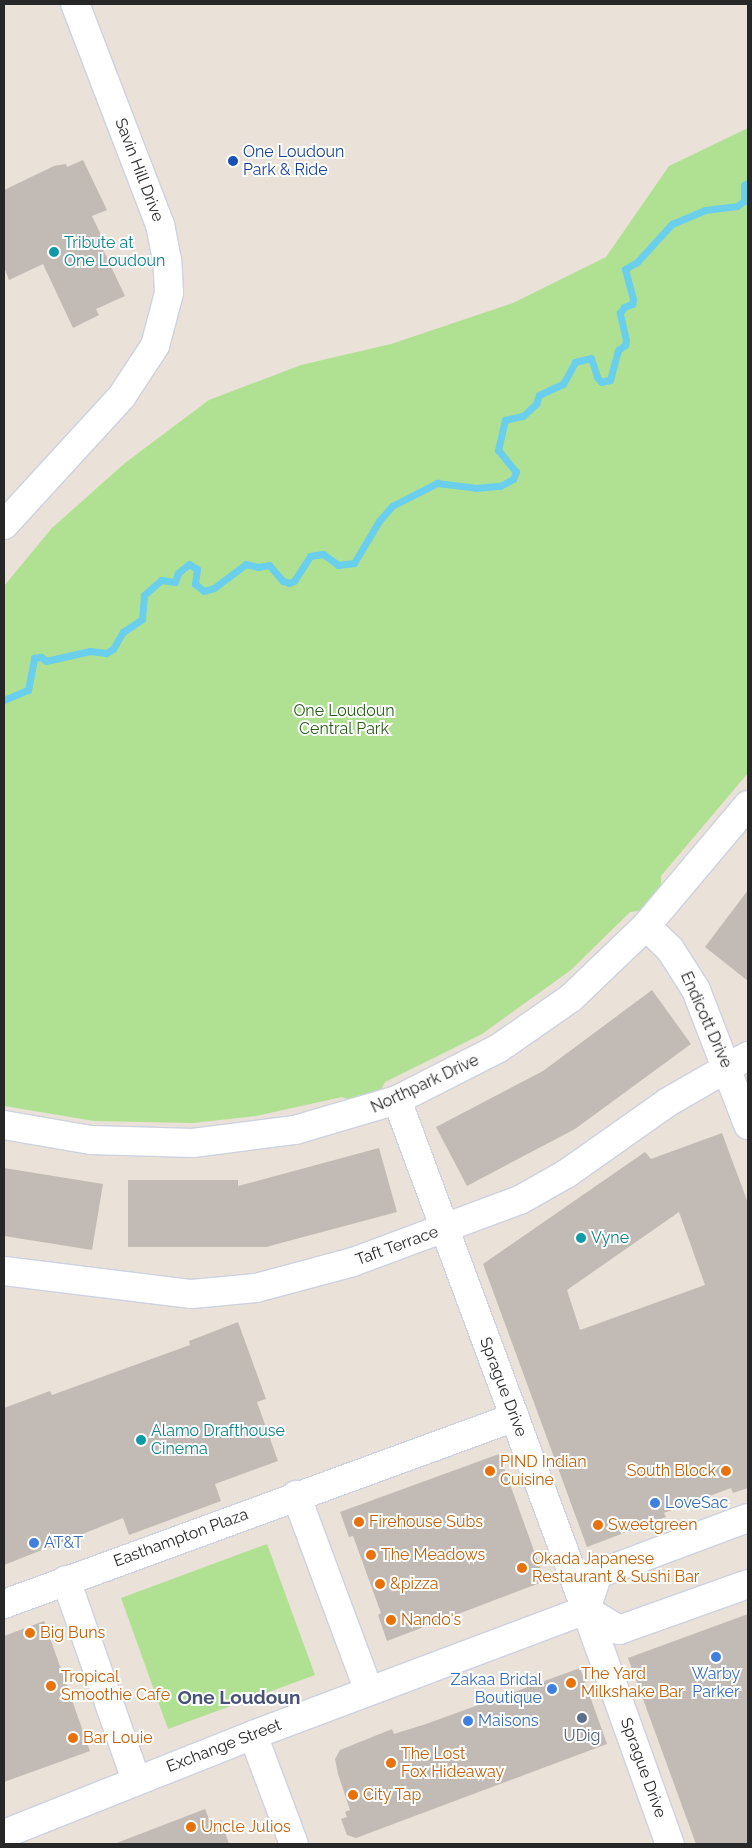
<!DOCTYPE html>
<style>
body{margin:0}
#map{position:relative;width:752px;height:1848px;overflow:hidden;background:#eae1d8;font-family:Raleway,sans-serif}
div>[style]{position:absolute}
.green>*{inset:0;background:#b0e193}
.stream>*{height:7px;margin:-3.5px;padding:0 3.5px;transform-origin:3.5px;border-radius:3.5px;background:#6aceed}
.building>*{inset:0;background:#c2bbb5}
.roads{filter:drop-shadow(1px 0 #cdd1e0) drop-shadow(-1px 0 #cdd1e0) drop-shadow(0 1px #cdd1e0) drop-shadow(0 -1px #cdd1e0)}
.minor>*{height:28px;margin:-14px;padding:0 14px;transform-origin:14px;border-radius:14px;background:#fff}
.tertiary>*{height:28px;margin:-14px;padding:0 14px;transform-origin:14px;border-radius:14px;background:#fff}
.dots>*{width:14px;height:14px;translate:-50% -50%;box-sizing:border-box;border:2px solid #fff;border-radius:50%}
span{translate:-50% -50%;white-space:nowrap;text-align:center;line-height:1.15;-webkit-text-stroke:4px #fff;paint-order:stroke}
.transit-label{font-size:16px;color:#164399}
.left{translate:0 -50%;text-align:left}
.street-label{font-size:16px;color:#272727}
.culture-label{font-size:16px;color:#0d838f}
.park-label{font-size:16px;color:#2a6119}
.food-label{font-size:16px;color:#c56008}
.right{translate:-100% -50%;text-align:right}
.shop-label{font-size:16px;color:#366cbe}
.service-label{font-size:16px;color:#4e5e75}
.quarter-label{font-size:19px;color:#485276;font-weight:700}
.frame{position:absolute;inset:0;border:5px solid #272727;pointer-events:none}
</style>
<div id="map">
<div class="green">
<i style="clip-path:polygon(748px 128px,748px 773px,661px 876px,661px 886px,639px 911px,630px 912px,571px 970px,482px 1034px,385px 1082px,381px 1090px,350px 1100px,342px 1097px,256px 1116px,193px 1123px,94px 1121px,4px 1106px,4px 586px,52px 528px,125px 463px,209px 400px,301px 365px,391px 344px,513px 303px,606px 257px,669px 166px)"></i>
<i style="clip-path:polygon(267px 1544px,315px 1675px,168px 1729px,121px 1598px)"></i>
</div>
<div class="stream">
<i style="left:4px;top:700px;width:26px;rotate:-23deg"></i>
<i style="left:28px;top:690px;width:33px;rotate:-79deg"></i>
<i style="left:34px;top:658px;width:7px;rotate:-8deg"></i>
<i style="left:41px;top:657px;width:6px;rotate:39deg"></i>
<i style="left:46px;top:661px;width:45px;rotate:-12.8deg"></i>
<i style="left:90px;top:651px;width:16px;rotate:7deg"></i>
<i style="left:106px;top:653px;width:8px;rotate:-30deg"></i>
<i style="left:113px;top:649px;width:20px;rotate:-60deg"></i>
<i style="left:123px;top:632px;width:23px;rotate:-34deg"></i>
<i style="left:142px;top:619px;width:24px;rotate:-85deg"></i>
<i style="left:144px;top:595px;width:23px;rotate:-41deg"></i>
<i style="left:161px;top:580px;width:14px;rotate:8deg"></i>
<i style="left:175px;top:582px;width:9px;rotate:-72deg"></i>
<i style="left:178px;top:573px;width:14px;rotate:-39deg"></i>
<i style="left:189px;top:564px;width:9px;rotate:32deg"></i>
<i style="left:197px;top:569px;width:15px;rotate:98deg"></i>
<i style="left:195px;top:584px;width:11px;rotate:38deg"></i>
<i style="left:204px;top:591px;width:10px;rotate:-17deg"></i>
<i style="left:214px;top:588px;width:40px;rotate:-37deg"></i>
<i style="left:246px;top:564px;width:12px;rotate:14deg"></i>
<i style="left:258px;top:567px;width:11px;rotate:-10deg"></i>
<i style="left:269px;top:565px;width:21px;rotate:49deg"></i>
<i style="left:283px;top:581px;width:6px;rotate:18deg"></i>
<i style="left:289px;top:583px;width:5px;rotate:-22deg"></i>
<i style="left:294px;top:581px;width:30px;rotate:-57deg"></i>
<i style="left:310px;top:556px;width:13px;rotate:-9deg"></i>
<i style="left:323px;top:554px;width:19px;rotate:36deg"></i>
<i style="left:338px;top:565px;width:16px;rotate:-7deg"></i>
<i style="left:354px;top:563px;width:49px;rotate:-59.2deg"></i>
<i style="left:379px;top:521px;width:20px;rotate:-49deg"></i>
<i style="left:392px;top:506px;width:51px;rotate:-27.1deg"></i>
<i style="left:437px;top:483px;width:38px;rotate:7deg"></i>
<i style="left:475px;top:488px;width:25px;rotate:-5deg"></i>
<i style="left:500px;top:486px;width:15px;rotate:-28deg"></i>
<i style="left:513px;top:479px;width:8px;rotate:-67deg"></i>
<i style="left:516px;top:472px;width:28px;rotate:-129deg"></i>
<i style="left:498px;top:450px;width:31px;rotate:-77deg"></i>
<i style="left:505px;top:420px;width:18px;rotate:-13deg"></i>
<i style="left:523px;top:416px;width:18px;rotate:-43deg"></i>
<i style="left:536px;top:404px;width:9px;rotate:-72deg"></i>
<i style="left:539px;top:395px;width:26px;rotate:-25deg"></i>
<i style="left:563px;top:384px;width:25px;rotate:-61deg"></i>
<i style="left:575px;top:362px;width:16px;rotate:-14deg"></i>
<i style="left:591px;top:358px;width:20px;rotate:72deg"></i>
<i style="left:597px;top:377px;width:6px;rotate:51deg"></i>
<i style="left:601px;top:382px;width:9px;rotate:-13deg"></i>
<i style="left:610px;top:380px;width:31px;rotate:-75deg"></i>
<i style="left:618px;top:350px;width:9px;rotate:-36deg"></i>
<i style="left:625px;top:345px;width:5px;rotate:-79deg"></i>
<i style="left:626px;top:340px;width:28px;rotate:-103deg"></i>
<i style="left:620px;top:313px;width:7px;rotate:-56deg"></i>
<i style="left:624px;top:307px;width:9px;rotate:-21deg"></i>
<i style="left:632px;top:304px;width:5px;rotate:-79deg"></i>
<i style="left:633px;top:299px;width:31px;rotate:-105deg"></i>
<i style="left:625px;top:269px;width:14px;rotate:-30deg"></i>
<i style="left:637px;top:262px;width:52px;rotate:-47.4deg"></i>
<i style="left:672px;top:224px;width:36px;rotate:-23deg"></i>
<i style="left:705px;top:210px;width:32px;rotate:-7deg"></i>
<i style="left:737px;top:206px;width:9px;rotate:-36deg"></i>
<i style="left:744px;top:201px;width:16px;rotate:-90deg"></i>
<i style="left:744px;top:185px;width:4px;rotate:-27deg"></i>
</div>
<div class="building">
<i style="clip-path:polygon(83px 160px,107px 210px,92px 216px,103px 239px,99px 241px,125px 296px,96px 309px,99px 315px,73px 328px,43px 264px,9px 280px,4px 267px,4px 190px,54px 166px,66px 164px,67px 167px)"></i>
<i style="clip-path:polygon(748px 890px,748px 981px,705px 947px)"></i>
<i style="clip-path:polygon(652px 990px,691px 1044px,575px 1129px,467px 1186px,436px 1127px,543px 1071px)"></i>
<i style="clip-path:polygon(evenodd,722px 1133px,748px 1203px,748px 1488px,733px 1493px,731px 1488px,664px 1513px,666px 1517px,587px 1547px,483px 1264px,645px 1152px,651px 1159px,722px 1133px,679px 1212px,705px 1285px,580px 1330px,567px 1290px,679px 1212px)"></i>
<i style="clip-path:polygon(379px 1148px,397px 1212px,266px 1247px,128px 1247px,128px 1180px,238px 1180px,238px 1186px)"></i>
<i style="clip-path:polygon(4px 1168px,103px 1184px,92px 1250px,4px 1236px)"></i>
<i style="clip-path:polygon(238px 1322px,266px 1399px,257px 1402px,278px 1461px,215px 1484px,221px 1501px,129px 1535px,123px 1518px,4px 1565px,4px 1408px,50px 1391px,52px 1395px,190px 1345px,189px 1341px)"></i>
<i style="clip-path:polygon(499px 1454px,545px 1581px,387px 1641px,378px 1615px,381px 1613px,353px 1536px,349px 1537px,340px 1512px)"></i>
<i style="clip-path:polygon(748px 1614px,748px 1844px,696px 1844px,628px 1658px)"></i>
<i style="clip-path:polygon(44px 1621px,90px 1751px,4px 1782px,4px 1636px)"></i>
<i style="clip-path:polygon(580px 1668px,607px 1744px,356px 1838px,347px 1835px,341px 1819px,347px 1817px,345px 1812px,350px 1810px,338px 1774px,335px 1759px,340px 1750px,392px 1729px,394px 1734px,426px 1724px)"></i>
<i style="clip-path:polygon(205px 1809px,211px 1824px,221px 1820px,229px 1844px,114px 1844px)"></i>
</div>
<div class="roads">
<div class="minor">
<i style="left:4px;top:525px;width:175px;rotate:-47.5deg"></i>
<i style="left:122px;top:396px;width:60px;rotate:-56.6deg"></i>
<i style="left:155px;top:346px;width:55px;rotate:-75.2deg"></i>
<i style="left:169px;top:293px;width:33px;rotate:-93deg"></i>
<i style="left:167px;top:260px;width:36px;rotate:-101deg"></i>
<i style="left:160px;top:225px;width:237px;rotate:-111deg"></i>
<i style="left:646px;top:926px;width:33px;rotate:44deg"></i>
<i style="left:670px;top:949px;width:49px;rotate:57.6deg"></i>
<i style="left:696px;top:990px;width:145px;rotate:68.9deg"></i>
<i style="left:4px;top:1271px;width:189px;rotate:7deg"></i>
<i style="left:192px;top:1294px;width:64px;rotate:-5.4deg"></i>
<i style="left:256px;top:1288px;width:100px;rotate:-15deg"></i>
<i style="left:353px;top:1262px;width:178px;rotate:-20.4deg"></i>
<i style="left:520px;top:1200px;width:53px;rotate:-29.5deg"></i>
<i style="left:566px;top:1174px;width:125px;rotate:-35.2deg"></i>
<i style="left:668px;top:1102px;width:92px;rotate:-29.9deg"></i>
<i style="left:296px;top:1495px;width:209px;rotate:69.6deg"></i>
<i style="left:66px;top:1580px;width:212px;rotate:70.7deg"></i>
<i style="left:4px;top:1604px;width:544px;rotate:-20.1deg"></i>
<i style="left:586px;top:1610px;width:249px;rotate:70.3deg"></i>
<i style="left:586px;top:1610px;width:38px;rotate:-72deg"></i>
<i style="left:598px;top:1574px;width:160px;rotate:-20.5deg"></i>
<i style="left:586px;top:1610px;width:39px;rotate:31deg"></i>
<i style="left:619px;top:1630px;width:137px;rotate:-19.6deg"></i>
</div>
<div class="tertiary">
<i style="left:4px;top:1125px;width:88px;rotate:9.8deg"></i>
<i style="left:91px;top:1140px;width:102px;rotate:1.7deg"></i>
<i style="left:193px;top:1143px;width:103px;rotate:-7.3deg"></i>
<i style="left:295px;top:1130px;width:106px;rotate:-16.4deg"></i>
<i style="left:397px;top:1100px;width:114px;rotate:-27deg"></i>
<i style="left:499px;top:1048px;width:88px;rotate:-34.8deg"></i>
<i style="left:571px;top:998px;width:104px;rotate:-43.8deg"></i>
<i style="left:646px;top:926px;width:158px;rotate:-49.9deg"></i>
<i style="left:253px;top:1735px;width:116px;rotate:69.4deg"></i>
<i style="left:4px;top:1834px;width:268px;rotate:-21.7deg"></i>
<i style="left:253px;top:1735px;width:356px;rotate:-20.6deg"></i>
<i style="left:586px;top:1610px;width:544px;rotate:-110.33deg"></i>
</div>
</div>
<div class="dots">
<i style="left:233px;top:161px;background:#1a4fb4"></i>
<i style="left:54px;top:252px;background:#0f9aa8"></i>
<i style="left:581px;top:1238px;background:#0f9aa8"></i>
<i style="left:141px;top:1440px;background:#0f9aa8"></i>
<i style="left:490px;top:1471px;background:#e8710a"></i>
<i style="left:726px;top:1471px;background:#e8710a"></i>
<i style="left:655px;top:1503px;background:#3f7fe0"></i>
<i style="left:359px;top:1522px;background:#e8710a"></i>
<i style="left:598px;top:1525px;background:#e8710a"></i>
<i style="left:34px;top:1543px;background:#3f7fe0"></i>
<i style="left:371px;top:1555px;background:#e8710a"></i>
<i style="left:522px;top:1568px;background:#e8710a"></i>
<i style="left:380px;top:1584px;background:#e8710a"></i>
<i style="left:391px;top:1620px;background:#e8710a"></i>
<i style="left:30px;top:1633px;background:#e8710a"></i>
<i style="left:716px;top:1657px;background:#3f7fe0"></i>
<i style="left:571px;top:1683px;background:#e8710a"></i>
<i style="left:51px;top:1686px;background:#e8710a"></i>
<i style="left:552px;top:1689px;background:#3f7fe0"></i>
<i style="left:582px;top:1718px;background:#5c6f8a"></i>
<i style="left:468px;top:1721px;background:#3f7fe0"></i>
<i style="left:73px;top:1738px;background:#e8710a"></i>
<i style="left:391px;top:1763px;background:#e8710a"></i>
<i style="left:353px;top:1795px;background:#e8710a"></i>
<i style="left:191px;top:1827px;background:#e8710a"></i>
</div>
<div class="transit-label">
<span class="left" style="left:243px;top:161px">One Loudoun<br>Park &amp; Ride</span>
</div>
<div class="street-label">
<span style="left:139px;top:170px;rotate:69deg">Savin Hill Drive</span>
<span style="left:706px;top:1020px;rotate:66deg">Endicott Drive</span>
<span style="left:425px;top:1084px;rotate:-25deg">Northpark Drive</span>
<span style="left:397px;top:1246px;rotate:-20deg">Taft Terrace</span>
<span style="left:503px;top:1387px;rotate:69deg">Sprague Drive</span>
<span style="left:181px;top:1538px;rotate:-20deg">Easthampton Plaza</span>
<span style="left:224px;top:1746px;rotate:-21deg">Exchange Street</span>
<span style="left:643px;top:1768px;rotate:70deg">Sprague Drive</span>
</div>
<div class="culture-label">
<span class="left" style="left:64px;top:252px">Tribute at<br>One Loudoun</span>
<span class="left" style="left:591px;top:1238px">Vyne</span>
<span class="left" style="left:151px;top:1440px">Alamo Drafthouse<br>Cinema</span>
</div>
<div class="park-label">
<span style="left:344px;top:720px">One Loudoun<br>Central Park</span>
</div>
<div class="food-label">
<span class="left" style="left:500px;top:1471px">PIND Indian<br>Cuisine</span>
<span class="right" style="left:716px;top:1471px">South Block</span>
<span class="left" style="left:369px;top:1522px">Firehouse Subs</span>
<span class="left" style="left:608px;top:1525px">Sweetgreen</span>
<span class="left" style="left:381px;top:1555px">The Meadows</span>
<span class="left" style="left:532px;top:1568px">Okada Japanese<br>Restaurant &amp; Sushi Bar</span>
<span class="left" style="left:390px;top:1584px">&amp;pizza</span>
<span class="left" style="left:401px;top:1620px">Nando's</span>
<span class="left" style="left:40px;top:1633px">Big Buns</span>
<span class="left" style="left:581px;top:1683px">The Yard<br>Milkshake Bar</span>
<span class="left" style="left:61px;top:1686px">Tropical<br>Smoothie Cafe</span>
<span class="left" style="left:83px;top:1738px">Bar Louie</span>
<span class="left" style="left:401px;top:1763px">The Lost<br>Fox Hideaway</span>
<span class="left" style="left:363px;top:1795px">City Tap</span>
<span class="left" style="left:201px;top:1827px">Uncle Julios</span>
</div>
<div class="shop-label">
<span class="left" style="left:665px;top:1503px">LoveSac</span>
<span class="left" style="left:44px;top:1543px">AT&amp;T</span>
<span style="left:716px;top:1683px">Warby<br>Parker</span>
<span class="right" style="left:542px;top:1689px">Zakaa Bridal<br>Boutique</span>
<span class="left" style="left:478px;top:1721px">Maisons</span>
</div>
<div class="service-label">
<span style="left:582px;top:1736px">UDig</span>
</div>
<div class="quarter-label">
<span style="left:239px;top:1698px">One Loudoun</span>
</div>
<div class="frame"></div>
</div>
